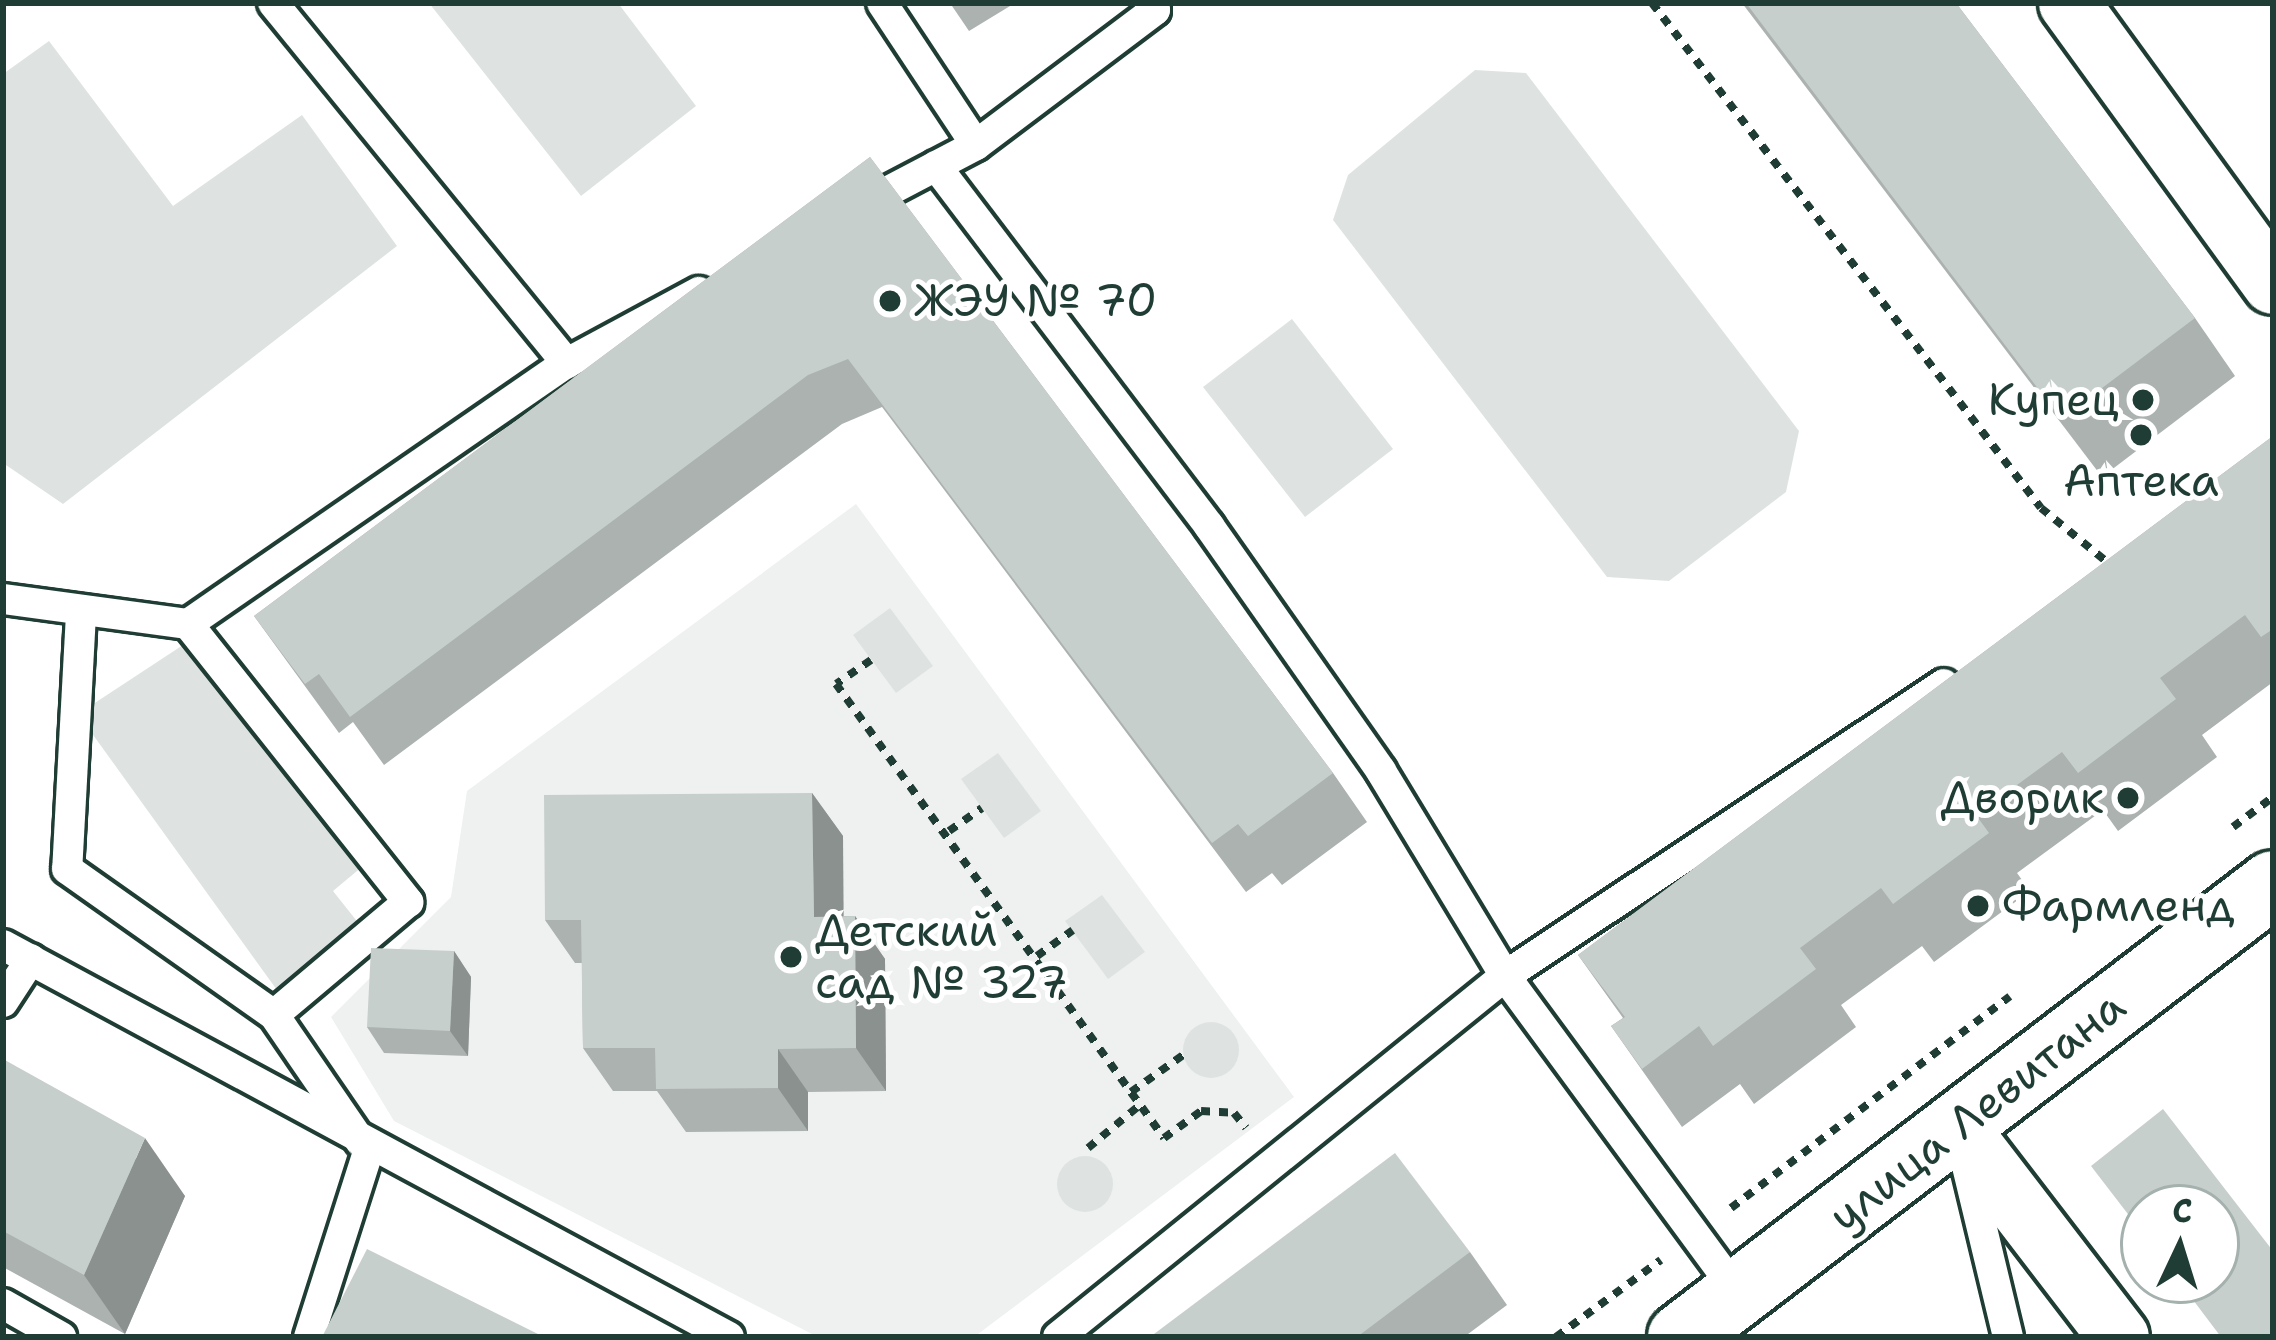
<!DOCTYPE html>
<meta charset="utf-8">
<style>
body{margin:0}
#map{position:relative;width:2276px;height:1340px;overflow:hidden;background:#fff;font-family:"Shantell Sans",sans-serif}
div>[style]{position:absolute}
.built>*{inset:0;background:#eef1f0}
.green>*{inset:0;background:#dee3e2}
.round{border-radius:50%}
.path>*{height:8px;margin-top:-4px;transform-origin:0;background:repeating-linear-gradient(90deg,#1f3d34 0 9px,transparent 0 18px)}
.roads{filter:drop-shadow(3px 0 #1f3d34) drop-shadow(-3px 0 #1f3d34) drop-shadow(0 3px #1f3d34) drop-shadow(0 -3px #1f3d34)}
.lane>*{height:30px;margin:-15px;padding:0 15px;transform-origin:15px;border-radius:15px;background:#fff}
.street>*{height:60px;margin:-30px;padding:0 30px;transform-origin:30px;border-radius:30px;background:#fff}
.secondary>*{height:66px;margin:-33px;padding:0 33px;transform-origin:33px;border-radius:33px;background:#fff}
.wall>*{inset:0;background:#abb2af}
.shaded-wall>*{inset:0;background:#8b918f}
.building>*{inset:0;background:#c7cfcc}
.dots>*{width:33px;height:33px;translate:-50% -50%;box-sizing:border-box;border:6px solid #fff;border-radius:50%}
span{translate:-50% -50%;white-space:nowrap;text-align:center;line-height:1.15;-webkit-text-stroke:10px #fff;paint-order:stroke}
.poi-label{font-size:45px;color:#1f3d34}
.left{translate:0 -50%;text-align:left}
.right{translate:-100% -50%;text-align:right}
.street-label{font-size:45px;color:#1f3d34}
.frame{position:absolute;inset:0;border:6px solid #1f3d34;pointer-events:none}
.north{position:absolute;left:2120px;top:1184px;width:120px;height:120px;box-sizing:border-box;background:#fff;border:3px solid #a5b1ae;border-radius:50%;rotate:4deg;font-size:33px;font-weight:700;line-height:48px;text-align:center;color:#1f3d34}
.north::after{content:'';display:block;margin:auto;width:42px;height:54px;background:#1f3d34;clip-path:polygon(50% 0,100% 100%,50% 72%,0 100%)}
</style>
<div id="map">
<div class="built">
<i style="clip-path:polygon(856px 504px,1294px 1097px,974px 1337px,818px 1337px,394px 1121px,331px 1017px,451px 897px,467px 791px)"></i>
</div>
<div class="green">
<i style="clip-path:polygon(429px 3px,618px 3px,696px 106px,581px 196px)"></i>
<i style="clip-path:polygon(49px 41px,173px 206px,302px 115px,397px 246px,63px 504px,3px 463px,3px 74px)"></i>
<i style="clip-path:polygon(1475px 70px,1526px 73px,1799px 431px,1786px 492px,1669px 581px,1607px 577px,1333px 220px,1348px 175px)"></i>
<i style="clip-path:polygon(1292px 319px,1393px 449px,1305px 517px,1203px 387px)"></i>
<i style="clip-path:polygon(890px 608px,933px 666px,896px 693px,853px 635px)"></i>
<i style="clip-path:polygon(186px 643px,363px 866px,333px 891px,360px 925px,282px 997px,78px 714px)"></i>
<i style="clip-path:polygon(998px 753px,1041px 811px,1004px 838px,961px 779px)"></i>
<i style="clip-path:polygon(1102px 895px,1145px 952px,1108px 979px,1065px 921px)"></i>
<i class="round" style="left:1183px;top:1022px;width:56px;height:56px"></i>
<i class="round" style="left:1057px;top:1156px;width:56px;height:56px"></i>
</div>
<div class="path">
<i style="left:1652px;top:3px;width:637px;rotate:52.39deg"></i>
<i style="left:2041px;top:508px;width:93px;rotate:39.3deg"></i>
<i style="left:871px;top:660px;width:42px;rotate:145.6deg"></i>
<i style="left:836px;top:684px;width:560px;rotate:54.15deg"></i>
<i style="left:1164px;top:1138px;width:46px;rotate:-36.1deg"></i>
<i style="left:1201px;top:1111px;width:33px;rotate:3deg"></i>
<i style="left:1234px;top:1113px;width:19px;rotate:51deg"></i>
<i style="left:2233px;top:827px;width:50px;rotate:-36.9deg"></i>
<i style="left:949px;top:831px;width:40px;rotate:-34.9deg"></i>
<i style="left:1037px;top:956px;width:44px;rotate:-35.8deg"></i>
<i style="left:1131px;top:1092px;width:64px;rotate:-35.4deg"></i>
<i style="left:1088px;top:1148px;width:67px;rotate:-39.6deg"></i>
<i style="left:1731px;top:1208px;width:350px;rotate:-37.2deg"></i>
<i style="left:1556px;top:1337px;width:130px;rotate:-36.3deg"></i>
</div>
<div class="roads">
<div class="lane">
<i style="left:273px;top:3px;width:465px;rotate:50.8deg"></i>
<i style="left:882px;top:3px;width:170px;rotate:56.5deg"></i>
<i style="left:936px;top:166px;width:452px;rotate:52.8deg"></i>
<i style="left:1209px;top:526px;width:299px;rotate:54.9deg"></i>
<i style="left:1381px;top:771px;width:240px;rotate:58.8deg"></i>
<i style="left:1505px;top:976px;width:395px;rotate:53.7deg"></i>
<i style="left:858px;top:207px;width:133px;rotate:-27.7deg"></i>
<i style="left:976px;top:145px;width:224px;rotate:-37deg"></i>
<i style="left:1155px;top:10px;width:9px;rotate:-126deg"></i>
<i style="left:3px;top:599px;width:187px;rotate:7.7deg"></i>
<i style="left:188px;top:624px;width:460px;rotate:-34.6deg"></i>
<i style="left:567px;top:363px;width:150px;rotate:-28.3deg"></i>
<i style="left:81px;top:614px;width:255px;rotate:93.1deg"></i>
<i style="left:67px;top:869px;width:253px;rotate:35.2deg"></i>
<i style="left:274px;top:1015px;width:154px;rotate:55.6deg"></i>
<i style="left:188px;top:624px;width:355px;rotate:51.6deg"></i>
<i style="left:408px;top:902px;width:175px;rotate:139.9deg"></i>
<i style="left:3px;top:945px;width:825px;rotate:28.37deg"></i>
<i style="left:3px;top:1002px;width:51px;rotate:-56.9deg"></i>
<i style="left:1966px;top:1162px;width:180px;rotate:76.5deg"></i>
<i style="left:3px;top:1304px;width:67px;rotate:29.6deg"></i>
<i style="left:309px;top:1337px;width:194px;rotate:-72.3deg"></i>
<i style="left:1058px;top:1337px;width:575px;rotate:-38.92deg"></i>
<i style="left:1505px;top:976px;width:527px;rotate:-33.63deg"></i>
</div>
<div class="street">
<i style="left:2069px;top:3px;width:347px;rotate:54deg"></i>
<i style="left:1957px;top:1126px;width:266px;rotate:52.5deg"></i>
</div>
<div class="secondary">
<i style="left:1681px;top:1337px;width:745px;rotate:-37.42deg"></i>
</div>
</div>
<div class="wall">
<i style="clip-path:polygon(950px 3px,1015px 3px,969px 31px)"></i>
<i style="clip-path:polygon(1742px 3px,1956px 3px,2195px 318px,2235px 376px,2102px 477px)"></i>
<i style="clip-path:polygon(870px 157px,1333px 773px,1367px 822px,1282px 885px,1272px 873px,1246px 892px,882px 407px,842px 424px,384px 765px,353px 722px,339px 733px,254px 616px)"></i>
<i style="clip-path:polygon(2273px 436px,2273px 682px,2202px 735px,2217px 757px,2118px 831px,2103px 810px,2017px 873px,2030px 891px,1934px 962px,1922px 946px,1841px 1005px,1856px 1027px,1754px 1104px,1740px 1084px,1682px 1127px,1611px 1026px,1623px 1018px,1578px 955px)"></i>
<i style="clip-path:polygon(812px 793px,843px 836px,843px 916px,855px 916px,885px 959px,886px 1091px,808px 1092px,808px 1131px,686px 1132px,657px 1091px,613px 1091px,583px 1048px,582px 963px,575px 963px,545px 920px)"></i>
<i style="clip-path:polygon(454px 951px,471px 977px,468px 1056px,384px 1053px,367px 1027px)"></i>
<i style="clip-path:polygon(3px 1059px,185px 1196px,125px 1334px,3px 1267px)"></i>
<i style="clip-path:polygon(1470px 1252px,1507px 1305px,1464px 1337px,1150px 1337px)"></i>
</div>
<div class="shaded-wall">
<i style="clip-path:polygon(812px 793px,843px 836px,844px 960px,814px 917px)"></i>
<i style="clip-path:polygon(855px 916px,885px 959px,886px 1091px,856px 1048px)"></i>
<i style="clip-path:polygon(454px 951px,471px 977px,468px 1056px,450px 1031px)"></i>
<i style="clip-path:polygon(778px 1049px,808px 1092px,808px 1131px,778px 1088px)"></i>
<i style="clip-path:polygon(145px 1138px,185px 1196px,125px 1334px,84px 1275px)"></i>
</div>
<div class="building">
<i style="clip-path:polygon(1746px 3px,1956px 3px,2195px 318px,2061px 419px)"></i>
<i style="clip-path:polygon(870px 157px,1333px 773px,1248px 836px,1238px 824px,1212px 843px,848px 359px,808px 375px,350px 717px,319px 674px,305px 684px,254px 616px)"></i>
<i style="clip-path:polygon(2273px 436px,2273px 629px,2261px 637px,2245px 615px,2160px 678px,2176px 699px,2078px 773px,2062px 752px,1976px 815px,1989px 833px,1893px 904px,1881px 888px,1800px 948px,1816px 969px,1713px 1046px,1699px 1026px,1642px 1069px,1611px 1026px,1625px 1017px,1578px 955px)"></i>
<i style="clip-path:polygon(812px 793px,814px 917px,855px 916px,856px 1048px,778px 1049px,778px 1088px,656px 1089px,655px 1048px,583px 1048px,581px 920px,545px 920px,544px 795px)"></i>
<i style="clip-path:polygon(371px 948px,454px 951px,450px 1031px,367px 1027px)"></i>
<i style="clip-path:polygon(3px 1059px,145px 1138px,84px 1275px,3px 1231px)"></i>
<i style="clip-path:polygon(2163px 1109px,2273px 1251px,2273px 1337px,2221px 1337px,2178px 1280px,2216px 1280px,2216px 1208px,2144px 1208px,2144px 1235px,2091px 1166px)"></i>
<i style="clip-path:polygon(1395px 1153px,1470px 1252px,1357px 1337px,1150px 1337px)"></i>
<i style="clip-path:polygon(367px 1249px,544px 1337px,322px 1337px)"></i>
</div>
<div class="dots">
<i style="left:890px;top:301px;background:#1f3d34"></i>
<i style="left:2143px;top:400px;background:#1f3d34"></i>
<i style="left:2141px;top:435px;background:#1f3d34"></i>
<i style="left:2128px;top:798px;background:#1f3d34"></i>
<i style="left:1978px;top:906px;background:#1f3d34"></i>
<i style="left:791px;top:957px;background:#1f3d34"></i>
</div>
<div class="poi-label">
<span class="left" style="left:914px;top:301px">ЖЭУ № 70</span>
<span class="right" style="left:2119px;top:400px">Купец</span>
<span style="left:2141px;top:481px">Аптека</span>
<span class="right" style="left:2104px;top:798px">Дворик</span>
<span class="left" style="left:2002px;top:906px">Фармленд</span>
<span class="left" style="left:815px;top:957px">Детский<br>сад № 327</span>
</div>
<div class="street-label">
<span style="left:1977px;top:1111px;rotate:-38deg">улица Левитана</span>
</div>
<div class="frame"></div>
<div class="north">С</div>
</div>
